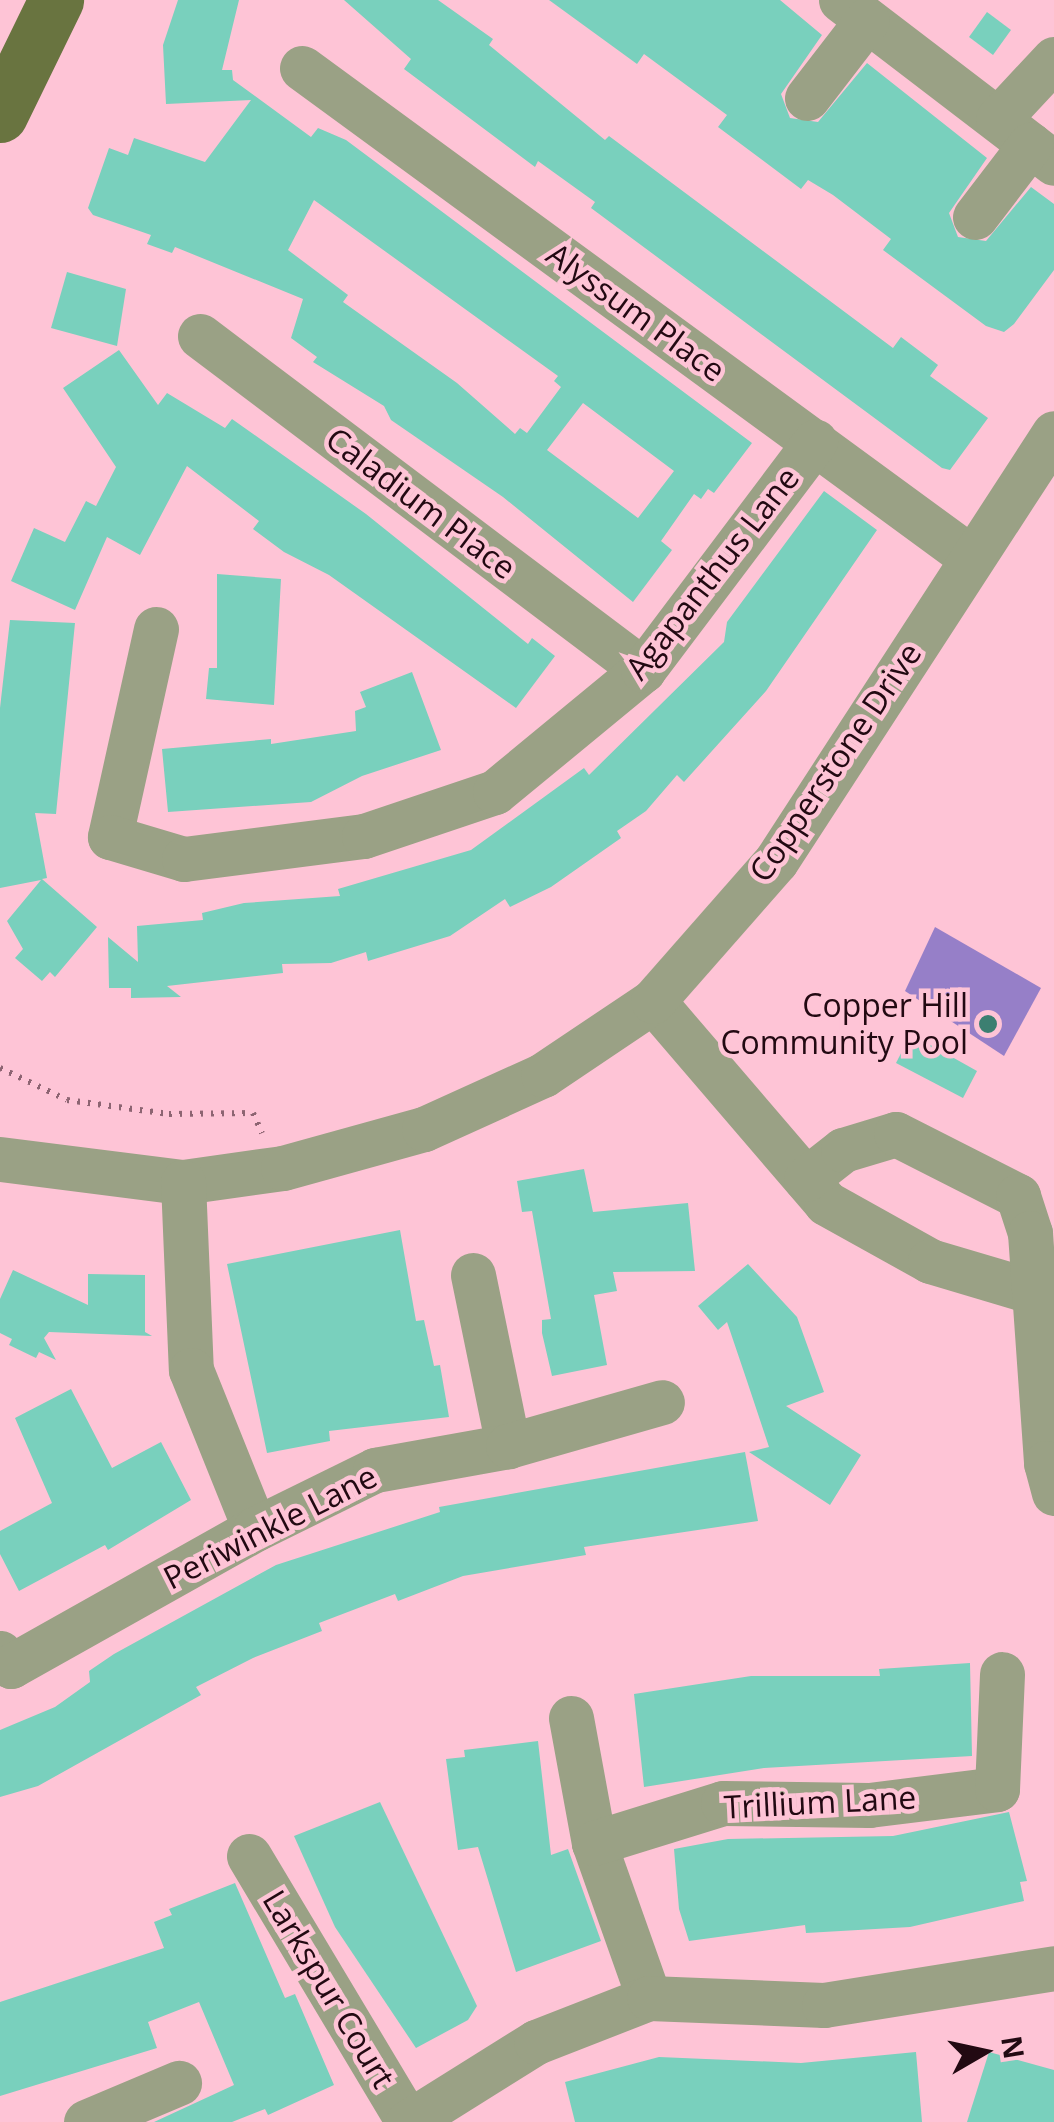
<!DOCTYPE html>
<style>
body{margin:0}
#map{position:relative;width:1054px;height:2122px;overflow:hidden;background:#fec4d6;font-family:"Open Sans",sans-serif}
div>[style]{position:absolute}
.water>*{inset:0;background:#967fc8}
.building>*{inset:0;background:#79d0bd}
.path>*{height:6px;margin-top:-3px;transform-origin:0;background:repeating-linear-gradient(90deg,#8d6472 0 2.5px,transparent 0 10.5px)}
.minor>*{height:45px;margin:-22.5px;padding:0 22.5px;transform-origin:22.5px;border-radius:22.5px;background:#9aa185}
.major>*{height:55px;margin:-27.5px;padding:0 27.5px;transform-origin:27.5px;border-radius:27.5px;background:#697440}
.dots>*{width:28px;height:28px;translate:-50% -50%;box-sizing:border-box;border:5px solid #fec4d6;border-radius:50%}
span{translate:-50% -50%;white-space:nowrap;text-align:center;line-height:1.15;-webkit-text-stroke:9px #fec4d6;paint-order:stroke}
.street-label{font-size:32px;color:#220912}
.poi-label{font-size:32px;color:#220912}
.right{translate:-100% -50%;text-align:right}
.north{position:absolute;left:934px;top:2002px;width:100px;height:100px;-webkit-text-stroke:8px #fec4d6;paint-order:stroke;rotate:81deg;font-size:28px;font-weight:700;line-height:40px;text-align:center;color:#220912}
.north::after{content:'';display:block;margin:auto;width:35px;height:45px;background:#220912;clip-path:polygon(50% 0,100% 100%,50% 72%,0 100%)}
</style>
<div id="map">
<div class="water">
<i style="clip-path:polygon(935px 927px,1041px 988px,1004px 1056px,905px 991px)"></i>
</div>
<div class="building">
<i style="clip-path:polygon(evenodd,178px 0,239px 0,222px 70px,232px 70px,233px 80px,311px 137px,318px 128px,346px 140px,752px 443px,714px 493px,708px 489px,701px 499px,694px 494px,661px 541px,672px 550px,633px 602px,503px 497px,391px 420px,384px 406px,313px 362px,317px 357px,291px 338px,303px 299px,175px 247px,172px 253px,147px 244px,151px 235px,93px 215px,88px 208px,109px 148px,128px 155px,134px 138px,205px 162px,251px 100px,166px 104px,163px 45px,178px 0,314px 200px,558px 376px,554px 381px,561px 387px,527px 433px,520px 428px,515px 434px,457px 383px,343px 302px,348px 295px,288px 250px,314px 200px,178px 0,583px 403px,674px 471px,638px 518px,547px 450px,583px 403px)"></i>
<i style="clip-path:polygon(344px 0,438px 0,493px 39px,489px 45px,605px 140px,609px 136px,893px 348px,901px 337px,938px 365px,930px 376px,988px 418px,950px 470px,942px 468px,591px 208px,595px 202px,538px 161px,535px 167px,404px 69px,411px 59px)"></i>
<i style="clip-path:polygon(549px 0,780px 0,822px 35px,781px 94px,790px 118px,818px 122px,867px 63px,987px 158px,949px 213px,958px 237px,986px 241px,1031px 187px,1054px 204px,1054px 270px,1014px 324px,1004px 332px,986px 326px,883px 250px,891px 239px,833px 195px,808px 180px,801px 189px,718px 127px,727px 115px,644px 54px,637px 64px)"></i>
<i style="clip-path:polygon(987px 12px,1011px 30px,993px 55px,969px 37px)"></i>
<i style="clip-path:polygon(67px 272px,126px 289px,117px 346px,51px 328px)"></i>
<i style="clip-path:polygon(119px 350px,158px 405px,167px 393px,225px 428px,232px 419px,366px 514px,528px 644px,532px 638px,555px 656px,516px 708px,329px 575px,284px 552px,253px 529px,259px 521px,187px 466px,140px 555px,107px 537px,75px 610px,11px 581px,34px 528px,65px 542px,86px 501px,96px 506px,116px 467px,63px 388px)"></i>
<i style="clip-path:polygon(824px 491px,877px 530px,766px 691px,684px 782px,677px 775px,646px 811px,617px 831px,621px 838px,551px 887px,510px 907px,505px 899px,450px 936px,368px 961px,366px 952px,331px 963px,282px 964px,283px 973px,167px 986px,181px 997px,131px 998px,131px 988px,109px 988px,108px 937px,138px 962px,137px 926px,203px 920px,202px 913px,244px 903px,340px 896px,338px 889px,471px 850px,584px 768px,589px 775px,724px 642px,727px 622px)"></i>
<i style="clip-path:polygon(217px 574px,281px 579px,274px 705px,206px 699px,209px 668px,217px 668px)"></i>
<i style="clip-path:polygon(10px 620px,75px 623px,56px 814px,35px 813px,47px 878px,42px 879px,97px 927px,55px 977px,50px 972px,42px 981px,15px 958px,23px 949px,7px 921px,41px 880px,0 888px,0 708px)"></i>
<i style="clip-path:polygon(412px 672px,441px 750px,362px 776px,311px 802px,168px 812px,162px 749px,271px 739px,271px 744px,356px 731px,355px 711px,366px 707px,360px 692px)"></i>
<i style="clip-path:polygon(911px 1034px,977px 1071px,963px 1098px,896px 1063px)"></i>
<i style="clip-path:polygon(584px 1169px,593px 1212px,688px 1203px,695px 1271px,613px 1272px,617px 1291px,594px 1295px,607px 1365px,552px 1376px,542px 1333px,542px 1320px,551px 1319px,532px 1211px,522px 1212px,517px 1181px)"></i>
<i style="clip-path:polygon(400px 1230px,416px 1321px,424px 1320px,434px 1366px,440px 1365px,449px 1417px,329px 1431px,330px 1441px,267px 1453px,227px 1264px)"></i>
<i style="clip-path:polygon(748px 1264px,797px 1317px,824px 1392px,786px 1406px,861px 1455px,830px 1505px,749px 1452px,769px 1447px,747px 1381px,727px 1322px,718px 1330px,698px 1306px)"></i>
<i style="clip-path:polygon(13px 1270px,88px 1305px,88px 1274px,145px 1275px,145px 1332px,152px 1336px,49px 1332px,44px 1338px,56px 1360px,39px 1352px,36px 1358px,9px 1345px,12px 1339px,0 1333px,0 1299px)"></i>
<i style="clip-path:polygon(71px 1389px,112px 1468px,161px 1442px,191px 1500px,108px 1550px,105px 1545px,19px 1591px,0 1554px,0 1531px,52px 1503px,15px 1418px)"></i>
<i style="clip-path:polygon(745px 1452px,758px 1521px,584px 1547px,586px 1555px,463px 1576px,398px 1601px,395px 1594px,319px 1623px,322px 1631px,253px 1658px,196px 1687px,201px 1695px,38px 1786px,0 1797px,0 1730px,55px 1707px,90px 1682px,89px 1671px,114px 1654px,276px 1565px,440px 1512px,439px 1507px)"></i>
<i style="clip-path:polygon(970px 1663px,972px 1756px,764px 1768px,644px 1787px,634px 1694px,751px 1676px,880px 1676px,879px 1669px)"></i>
<i style="clip-path:polygon(538px 1741px,551px 1855px,568px 1849px,601px 1941px,516px 1972px,478px 1847px,458px 1850px,446px 1759px,465px 1757px,464px 1750px)"></i>
<i style="clip-path:polygon(380px 1802px,477px 2006px,468px 2020px,416px 2048px,335px 1927px,294px 1836px)"></i>
<i style="clip-path:polygon(1009px 1812px,1027px 1881px,1020px 1882px,1024px 1901px,910px 1927px,806px 1933px,805px 1925px,689px 1941px,679px 1909px,674px 1849px,728px 1839px,893px 1836px)"></i>
<i style="clip-path:polygon(235px 1883px,285px 1998px,295px 1994px,334px 2085px,268px 2115px,265px 2109px,232px 2122px,154px 2122px,234px 2085px,199px 2002px,148px 2022px,157px 2048px,0 2096px,0 2002px,164px 1948px,154px 1922px,172px 1915px,169px 1909px)"></i>
<i style="clip-path:polygon(916px 2052px,922px 2122px,575px 2122px,565px 2082px,659px 2057px,801px 2063px)"></i>
<i style="clip-path:polygon(989px 2052px,1054px 2070px,1054px 2122px,967px 2122px)"></i>
</div>
<div class="path">
<i style="left:0;top:1068px;width:74px;rotate:25.5deg"></i>
<i style="left:67px;top:1100px;width:103px;rotate:7.8deg"></i>
<i style="left:169px;top:1114px;width:84px;rotate:-0.7deg"></i>
<i style="left:253px;top:1113px;width:22px;rotate:66deg"></i>
</div>
<div class="minor">
<i style="left:841px;top:0;width:268px;rotate:37.4deg"></i>
<i style="left:302px;top:68px;width:826px;rotate:36.19deg"></i>
<i style="left:807px;top:98px;width:98px;rotate:-52.4deg"></i>
<i style="left:998px;top:119px;width:82px;rotate:-47deg"></i>
<i style="left:975px;top:217px;width:91px;rotate:-52.6deg"></i>
<i style="left:200px;top:336px;width:555px;rotate:37.01deg"></i>
<i style="left:156px;top:629px;width:213px;rotate:102.5deg"></i>
<i style="left:110px;top:837px;width:77px;rotate:16.6deg"></i>
<i style="left:184px;top:859px;width:181px;rotate:-7.3deg"></i>
<i style="left:364px;top:836px;width:138px;rotate:-18.6deg"></i>
<i style="left:495px;top:792px;width:192px;rotate:-39.5deg"></i>
<i style="left:643px;top:670px;width:286px;rotate:-53deg"></i>
<i style="left:653px;top:1001px;width:266px;rotate:49.4deg"></i>
<i style="left:826px;top:1203px;width:119px;rotate:29.1deg"></i>
<i style="left:930px;top:1261px;width:129px;rotate:16.6deg"></i>
<i style="left:0;top:1159px;width:184px;rotate:7.2deg"></i>
<i style="left:183px;top:1182px;width:101px;rotate:-8deg"></i>
<i style="left:283px;top:1168px;width:146px;rotate:-15.5deg"></i>
<i style="left:424px;top:1129px;width:131px;rotate:-24.4deg"></i>
<i style="left:543px;top:1075px;width:133px;rotate:-33.9deg"></i>
<i style="left:653px;top:1001px;width:186px;rotate:-48.7deg"></i>
<i style="left:776px;top:861px;width:510px;rotate:-56.99deg"></i>
<i style="left:806px;top:1179px;width:47px;rotate:-38.1deg"></i>
<i style="left:843px;top:1150px;width:55px;rotate:-16.8deg"></i>
<i style="left:896px;top:1134px;width:137px;rotate:26.9deg"></i>
<i style="left:1018px;top:1196px;width:39px;rotate:72deg"></i>
<i style="left:1030px;top:1233px;width:231px;rotate:86deg"></i>
<i style="left:1046px;top:1463px;width:31px;rotate:75deg"></i>
<i style="left:183px;top:1182px;width:188px;rotate:87.6deg"></i>
<i style="left:191px;top:1370px;width:171px;rotate:68.1deg"></i>
<i style="left:473px;top:1275px;width:175px;rotate:78.4deg"></i>
<i style="left:0;top:1653px;width:17px;rotate:50deg"></i>
<i style="left:11px;top:1666px;width:280px;rotate:-29.3deg"></i>
<i style="left:255px;top:1529px;width:134px;rotate:-26.2deg"></i>
<i style="left:375px;top:1470px;width:135px;rotate:-10.2deg"></i>
<i style="left:508px;top:1446px;width:160px;rotate:-15.9deg"></i>
<i style="left:571px;top:1718px;width:127px;rotate:79.6deg"></i>
<i style="left:594px;top:1843px;width:164px;rotate:70.5deg"></i>
<i style="left:594px;top:1843px;width:135px;rotate:-17.2deg"></i>
<i style="left:723px;top:1803px;width:146px;rotate:0.8deg"></i>
<i style="left:869px;top:1805px;width:129px;rotate:-7.1deg"></i>
<i style="left:997px;top:1789px;width:115px;rotate:-87.5deg"></i>
<i style="left:249px;top:1856px;width:310px;rotate:59.1deg"></i>
<i style="left:408px;top:2122px;width:151px;rotate:-32deg"></i>
<i style="left:536px;top:2042px;width:121px;rotate:-21.3deg"></i>
<i style="left:649px;top:1998px;width:175px;rotate:2.3deg"></i>
<i style="left:824px;top:2005px;width:233px;rotate:-9.1deg"></i>
<i style="left:86px;top:2122px;width:101px;rotate:-22.8deg"></i>
</div>
<div class="major">
<i style="left:0;top:115px;width:128px;rotate:-64deg"></i>
</div>
<div class="dots">
<i style="left:988px;top:1024px;background:#3c7f71"></i>
</div>
<div class="street-label">
<span style="left:636px;top:312px;rotate:36deg">Alyssum Place</span>
<span style="left:421px;top:503px;rotate:37deg">Caladium Place</span>
<span style="left:712px;top:573px;rotate:-52deg">Agapanthus Lane</span>
<span style="left:835px;top:762px;rotate:-56deg">Copperstone Drive</span>
<span style="left:270px;top:1527px;rotate:-27deg">Periwinkle Lane</span>
<span style="left:820px;top:1802px;rotate:-3deg">Trillium Lane</span>
<span style="left:329px;top:1989px;rotate:59deg">Larkspur Court</span>
</div>
<div class="poi-label">
<span class="right" style="left:968px;top:1024px">Copper Hill<br>Community Pool</span>
</div>
<div class="north">N</div>
</div>
